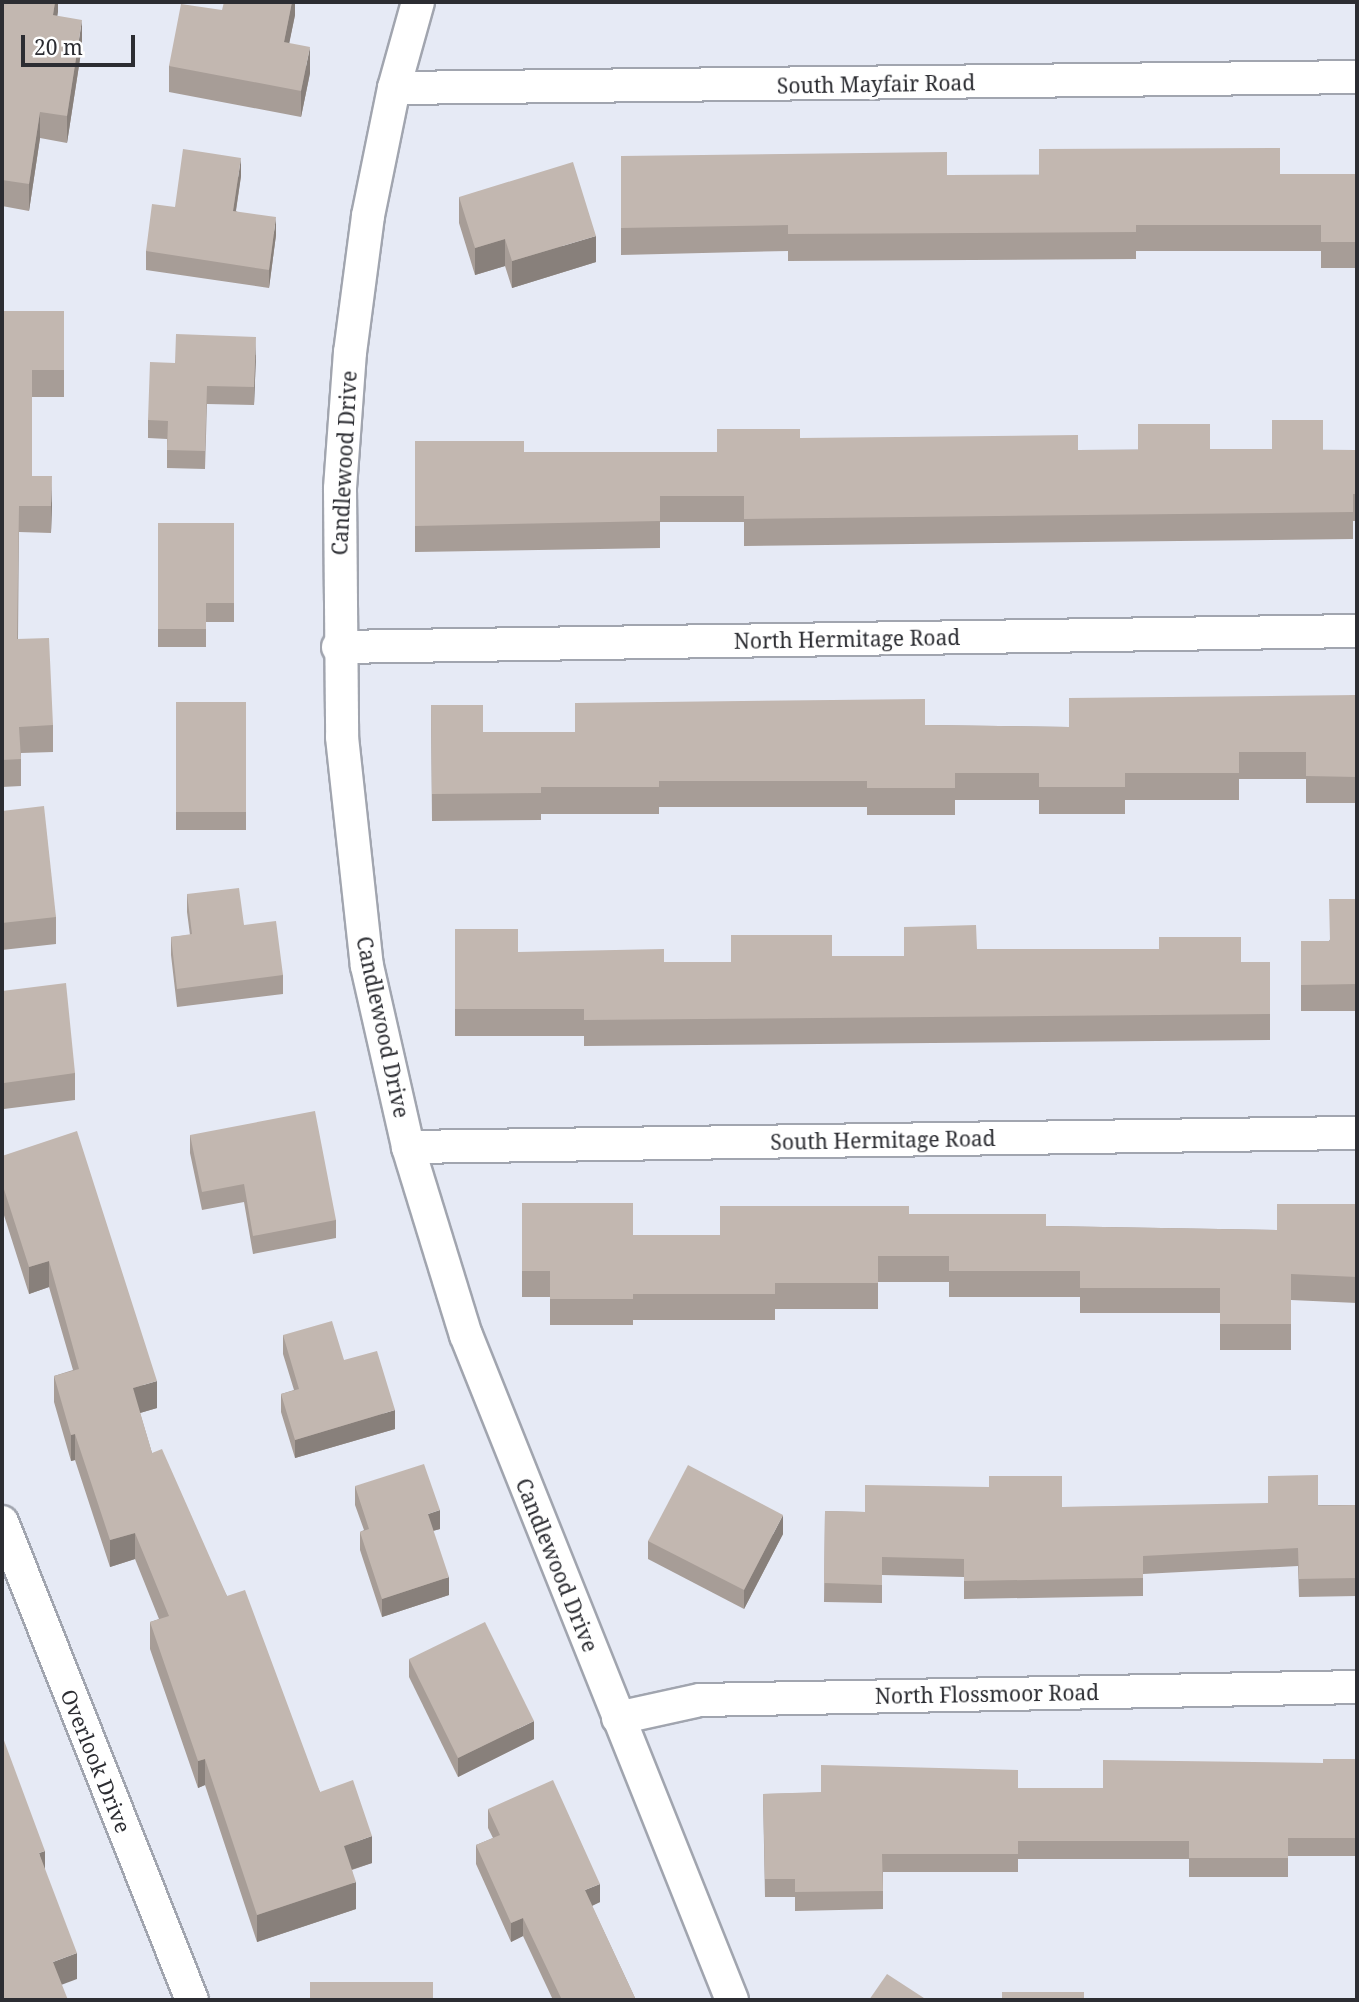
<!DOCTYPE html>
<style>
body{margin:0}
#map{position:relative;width:1359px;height:2002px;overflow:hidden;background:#e6eaf5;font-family:"Noto Serif",serif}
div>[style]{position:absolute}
.roads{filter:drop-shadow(2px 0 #a1a5af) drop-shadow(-2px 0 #a1a5af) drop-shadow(0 2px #a1a5af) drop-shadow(0 -2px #a1a5af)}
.street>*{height:32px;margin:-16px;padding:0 16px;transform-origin:16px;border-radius:16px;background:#fff}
.wall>*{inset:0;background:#a79d97}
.shaded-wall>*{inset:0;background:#88807b}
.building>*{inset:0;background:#c2b7b0}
span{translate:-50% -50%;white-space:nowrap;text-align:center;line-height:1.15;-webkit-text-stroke:5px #fff;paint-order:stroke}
.street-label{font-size:21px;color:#2c2d32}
.frame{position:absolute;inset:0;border:4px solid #2c2d32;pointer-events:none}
.scale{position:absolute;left:21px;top:35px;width:114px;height:32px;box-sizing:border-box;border:4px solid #2c2d32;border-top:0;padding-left:9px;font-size:21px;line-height:24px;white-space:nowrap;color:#2c2d32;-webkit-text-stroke:5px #fff;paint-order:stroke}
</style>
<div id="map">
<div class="roads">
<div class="street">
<i style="left:418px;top:2px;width:89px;rotate:105.6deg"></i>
<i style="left:394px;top:88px;width:131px;rotate:101.5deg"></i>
<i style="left:368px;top:216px;width:137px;rotate:97.5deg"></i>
<i style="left:350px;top:352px;width:137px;rotate:94.2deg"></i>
<i style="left:340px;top:489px;width:248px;rotate:89.5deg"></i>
<i style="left:342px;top:737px;width:230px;rotate:83.8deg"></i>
<i style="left:367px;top:966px;width:186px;rotate:77.2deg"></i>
<i style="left:408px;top:1147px;width:197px;rotate:72.9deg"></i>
<i style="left:466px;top:1335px;width:716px;rotate:68.2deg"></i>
<i style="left:394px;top:88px;width:963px;rotate:-0.65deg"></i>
<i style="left:338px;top:647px;width:1019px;rotate:-0.9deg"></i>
<i style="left:408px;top:1147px;width:949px;rotate:-0.85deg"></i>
<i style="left:2px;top:1522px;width:514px;rotate:68.32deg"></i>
<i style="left:618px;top:1718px;width:84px;rotate:-12.4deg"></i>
<i style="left:700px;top:1700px;width:657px;rotate:-1.13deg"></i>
</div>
</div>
<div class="wall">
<i style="clip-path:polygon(2px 2px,58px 2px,57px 16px,82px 46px,67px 143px,40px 138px,29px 211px,2px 206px)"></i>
<i style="clip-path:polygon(295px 2px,295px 15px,289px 43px,310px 73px,301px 117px,169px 92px,169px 66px,222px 10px)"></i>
<i style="clip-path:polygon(621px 156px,947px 175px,1357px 174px,1357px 268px,1321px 268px,1321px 251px,1136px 251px,1136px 259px,788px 261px,788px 251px,621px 255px)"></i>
<i style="clip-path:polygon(241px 176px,236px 211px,276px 235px,269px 288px,146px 270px,146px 251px,175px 207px)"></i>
<i style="clip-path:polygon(459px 197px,596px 262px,512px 288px,505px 266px,475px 275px,459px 223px)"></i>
<i style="clip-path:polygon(2px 311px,64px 311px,64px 397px,32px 397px,32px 476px,52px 503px,51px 533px,19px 532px,18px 639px,53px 725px,53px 752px,21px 753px,21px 786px,2px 787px)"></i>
<i style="clip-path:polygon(256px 355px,254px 405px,207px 404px,205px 469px,167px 468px,167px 439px,148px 438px,148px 420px,175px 363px)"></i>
<i style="clip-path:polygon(800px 438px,1078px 450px,1210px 449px,1357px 450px,1357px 521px,1353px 521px,1353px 539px,744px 546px,744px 522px,660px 522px,660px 548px,415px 552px,415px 441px,524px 452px,717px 452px)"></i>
<i style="clip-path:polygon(158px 523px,234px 523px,234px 622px,206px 622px,206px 647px,158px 647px)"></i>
<i style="clip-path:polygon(1357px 695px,1357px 803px,1306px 803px,1306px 779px,1239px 779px,1239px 800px,1125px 800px,1125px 814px,1039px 814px,1039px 800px,955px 800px,955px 815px,867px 815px,867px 807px,659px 807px,659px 814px,541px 814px,541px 820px,432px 821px,431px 705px,483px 732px,575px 732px,925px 725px,1069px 727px)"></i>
<i style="clip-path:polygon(176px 702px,246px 702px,246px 830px,176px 830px)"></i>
<i style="clip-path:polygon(2px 811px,56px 917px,56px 944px,2px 950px)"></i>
<i style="clip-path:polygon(187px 894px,244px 925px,283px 975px,283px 994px,177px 1007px,171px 955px,171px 937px,190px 935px,187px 912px)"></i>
<i style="clip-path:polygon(1357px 899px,1357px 1011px,1301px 1011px,1301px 941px,1329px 941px)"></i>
<i style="clip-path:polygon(455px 929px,518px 952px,664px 962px,731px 962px,832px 956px,904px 956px,977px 949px,1241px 962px,1270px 962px,1270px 1040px,584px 1046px,584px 1036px,455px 1036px)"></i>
<i style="clip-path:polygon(2px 991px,75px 1073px,75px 1100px,4px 1109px,2px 1096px)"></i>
<i style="clip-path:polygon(190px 1135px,336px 1220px,336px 1238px,253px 1254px,244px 1202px,202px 1210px,190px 1153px)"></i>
<i style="clip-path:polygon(2px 1156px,157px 1408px,140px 1413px,152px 1453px,227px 1596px,320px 1792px,372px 1863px,352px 1870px,356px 1909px,257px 1942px,205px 1785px,198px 1788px,150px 1649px,150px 1622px,159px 1619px,135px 1559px,110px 1567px,75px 1460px,71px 1461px,54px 1402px,54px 1376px,73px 1370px,49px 1287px,29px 1294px,2px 1209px)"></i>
<i style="clip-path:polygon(522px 1203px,633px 1235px,720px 1235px,909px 1214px,1046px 1226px,1277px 1230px,1357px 1204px,1357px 1303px,1291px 1300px,1291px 1350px,1220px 1350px,1220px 1313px,1080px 1313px,1080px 1297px,949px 1297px,949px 1282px,878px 1282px,878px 1309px,775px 1309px,775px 1320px,633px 1320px,633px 1325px,550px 1325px,550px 1297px,522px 1297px)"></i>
<i style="clip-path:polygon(283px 1335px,344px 1360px,395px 1429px,295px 1458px,281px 1412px,281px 1394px,294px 1390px,283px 1354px)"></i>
<i style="clip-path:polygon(355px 1486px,440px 1529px,433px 1531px,449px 1595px,382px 1617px,360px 1550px,360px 1532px,364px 1530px,355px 1505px)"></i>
<i style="clip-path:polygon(1357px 1505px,1357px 1596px,1299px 1597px,1298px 1566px,1143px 1574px,1143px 1596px,964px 1599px,964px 1577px,882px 1575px,882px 1603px,824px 1602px,825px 1511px,865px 1512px,1062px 1507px)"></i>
<i style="clip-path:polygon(783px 1534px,744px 1609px,648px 1559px,648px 1541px)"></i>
<i style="clip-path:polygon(409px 1659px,534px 1739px,458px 1777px,409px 1677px)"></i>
<i style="clip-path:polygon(1357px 1759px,1357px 1856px,1288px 1856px,1288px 1877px,1189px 1877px,1189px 1859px,1018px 1859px,1018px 1872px,883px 1872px,883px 1909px,795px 1911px,795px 1897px,765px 1897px,763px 1794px,1018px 1788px,1103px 1788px)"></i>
<i style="clip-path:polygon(488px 1809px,600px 1902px,592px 1906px,636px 2000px,553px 2000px,523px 1936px,511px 1942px,476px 1864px,476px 1845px,493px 1838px,488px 1828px)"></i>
</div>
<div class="shaded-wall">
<i style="clip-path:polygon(55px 2px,58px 2px,58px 12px,53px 42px,53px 15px)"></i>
<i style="clip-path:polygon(292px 2px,295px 2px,295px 15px,284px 69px,284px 42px)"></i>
<i style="clip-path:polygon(82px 20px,82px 46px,67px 143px,67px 116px)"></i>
<i style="clip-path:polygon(310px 47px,310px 73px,301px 117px,301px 91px)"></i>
<i style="clip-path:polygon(40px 112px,40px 138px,29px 211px,29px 184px)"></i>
<i style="clip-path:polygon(241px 158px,241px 176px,233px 229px,233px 211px)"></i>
<i style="clip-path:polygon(276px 217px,276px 235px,269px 288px,269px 270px)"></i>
<i style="clip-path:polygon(596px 236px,596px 262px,512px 288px,512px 261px)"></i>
<i style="clip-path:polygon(505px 239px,505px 266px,475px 275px,475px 248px)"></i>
<i style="clip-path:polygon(256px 337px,256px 355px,254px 405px,254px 387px)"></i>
<i style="clip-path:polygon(52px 476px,52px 503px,51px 533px,51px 506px)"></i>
<i style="clip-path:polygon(49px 1261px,49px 1287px,29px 1294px,29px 1267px)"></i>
<i style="clip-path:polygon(157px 1381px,157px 1408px,133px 1415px,133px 1388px)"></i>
<i style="clip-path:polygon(395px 1410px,395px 1429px,295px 1458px,295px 1440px)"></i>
<i style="clip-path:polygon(75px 1434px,75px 1460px,71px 1461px,71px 1435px)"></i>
<i style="clip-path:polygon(440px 1510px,440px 1529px,428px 1532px,428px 1514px)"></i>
<i style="clip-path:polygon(783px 1515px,783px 1534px,744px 1609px,744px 1590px)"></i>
<i style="clip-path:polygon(135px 1533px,135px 1559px,110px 1567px,110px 1540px)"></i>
<i style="clip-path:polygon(449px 1577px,449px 1595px,382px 1617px,382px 1599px)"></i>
<i style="clip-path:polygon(534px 1721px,534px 1739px,458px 1777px,458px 1758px)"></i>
<i style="clip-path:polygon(205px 1759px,205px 1785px,198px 1788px,198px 1761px)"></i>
<i style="clip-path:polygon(372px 1836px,372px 1863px,344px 1872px,344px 1846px)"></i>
<i style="clip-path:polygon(45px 1851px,45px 1878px,39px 1853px)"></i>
<i style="clip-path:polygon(356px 1882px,356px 1909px,257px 1942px,257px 1915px)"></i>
<i style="clip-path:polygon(600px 1884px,600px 1902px,585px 1909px,585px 1890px)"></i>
<i style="clip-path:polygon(523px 1918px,523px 1936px,511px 1942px,511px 1923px)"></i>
<i style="clip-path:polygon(77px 1953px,77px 1979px,53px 1988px,53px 1962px)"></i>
</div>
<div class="building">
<i style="clip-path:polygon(2px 2px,55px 2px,53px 15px,82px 20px,67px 116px,40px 112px,29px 184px,2px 180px)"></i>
<i style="clip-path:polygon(224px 2px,292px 2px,284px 42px,310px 47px,301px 91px,169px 66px,181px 4px,222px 10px)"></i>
<i style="clip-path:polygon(1280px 148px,1280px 174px,1357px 174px,1357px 242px,1321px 242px,1321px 225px,1136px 225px,1136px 232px,788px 234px,788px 225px,621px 228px,621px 156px,947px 152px,947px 175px,1039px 175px,1039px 149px)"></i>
<i style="clip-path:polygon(183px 149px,241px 158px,233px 211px,276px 217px,269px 270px,146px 251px,152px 204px,175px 207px)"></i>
<i style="clip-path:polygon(573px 162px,596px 236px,512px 261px,505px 239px,475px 248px,459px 197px)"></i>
<i style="clip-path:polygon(2px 311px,64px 311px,64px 370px,32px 370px,32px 476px,52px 476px,51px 506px,19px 506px,17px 639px,49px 638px,53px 725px,19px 727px,21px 759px,2px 760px)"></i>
<i style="clip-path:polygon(176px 334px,256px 337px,254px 387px,207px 386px,205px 451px,167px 450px,168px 421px,148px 420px,150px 362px,175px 363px)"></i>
<i style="clip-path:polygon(1272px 420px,1323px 420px,1323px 450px,1357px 450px,1357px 494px,1353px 494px,1353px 512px,744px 519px,744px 496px,660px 496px,660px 521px,415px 526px,415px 441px,524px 441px,524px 452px,717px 452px,717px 429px,800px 429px,800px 438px,1078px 435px,1078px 450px,1138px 450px,1138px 424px,1210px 424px,1210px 449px,1272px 449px)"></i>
<i style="clip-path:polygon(158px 523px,234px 523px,234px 603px,206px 603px,206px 629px,158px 629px)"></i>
<i style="clip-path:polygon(1357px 695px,1357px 777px,1306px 776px,1306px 752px,1239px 752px,1239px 773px,1125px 773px,1125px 787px,1039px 787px,1039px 773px,955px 773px,955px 788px,867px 788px,867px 781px,659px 781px,659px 787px,541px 787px,541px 793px,432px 794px,431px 705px,483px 705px,483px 732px,575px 732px,575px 703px,925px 699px,925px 725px,1069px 727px,1069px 698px)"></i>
<i style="clip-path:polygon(176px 702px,246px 702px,246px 812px,176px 812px)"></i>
<i style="clip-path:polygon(44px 806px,56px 917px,2px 923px,2px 811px)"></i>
<i style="clip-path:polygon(239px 888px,244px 925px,276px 921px,283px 975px,177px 989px,171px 937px,192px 934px,187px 894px)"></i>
<i style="clip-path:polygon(1329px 899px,1357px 899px,1357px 984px,1301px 985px,1301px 941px,1330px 941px)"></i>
<i style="clip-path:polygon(976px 925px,977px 949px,1159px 949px,1159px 937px,1241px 937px,1241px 962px,1270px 962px,1270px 1014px,584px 1020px,584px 1009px,455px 1009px,455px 929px,518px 929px,518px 952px,664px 949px,664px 962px,731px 962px,731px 935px,832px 935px,832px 956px,904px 956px,904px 927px)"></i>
<i style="clip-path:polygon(66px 983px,75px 1073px,4px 1083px,2px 1069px,2px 991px)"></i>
<i style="clip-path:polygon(315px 1111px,336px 1220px,253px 1236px,244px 1184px,202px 1192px,190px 1135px)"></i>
<i style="clip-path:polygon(77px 1131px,157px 1381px,133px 1388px,152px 1453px,162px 1449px,227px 1596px,245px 1590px,320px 1792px,353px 1780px,372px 1836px,344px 1846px,356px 1882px,257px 1915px,205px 1759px,198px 1761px,150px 1622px,169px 1616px,135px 1533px,110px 1540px,75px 1434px,71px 1435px,54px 1376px,79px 1369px,49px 1261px,29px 1267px,2px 1183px,2px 1156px)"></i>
<i style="clip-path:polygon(522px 1203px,633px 1203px,633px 1235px,720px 1235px,720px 1206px,909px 1206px,909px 1214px,1046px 1214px,1046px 1226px,1277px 1230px,1277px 1204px,1357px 1204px,1357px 1277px,1291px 1274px,1291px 1324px,1220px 1324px,1220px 1288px,1080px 1288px,1080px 1271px,949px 1271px,949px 1256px,878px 1256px,878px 1283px,775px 1283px,775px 1294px,633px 1294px,633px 1299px,550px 1299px,550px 1271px,522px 1271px)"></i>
<i style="clip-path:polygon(332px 1321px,344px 1360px,377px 1351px,395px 1410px,295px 1440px,281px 1394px,299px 1389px,283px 1335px)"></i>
<i style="clip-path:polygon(424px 1464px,440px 1510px,428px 1514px,449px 1577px,382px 1599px,360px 1532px,369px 1529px,355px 1486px)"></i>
<i style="clip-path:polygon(688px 1465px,783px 1515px,744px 1590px,648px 1541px)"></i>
<i style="clip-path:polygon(1318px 1475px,1318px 1506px,1357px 1505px,1357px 1578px,1299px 1579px,1298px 1548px,1143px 1556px,1143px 1578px,964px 1581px,964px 1559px,882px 1557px,882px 1585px,824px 1583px,825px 1511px,865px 1512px,865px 1485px,989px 1487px,989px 1476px,1062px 1476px,1062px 1507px,1268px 1503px,1268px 1476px)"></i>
<i style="clip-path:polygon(485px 1622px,534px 1721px,458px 1758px,409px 1659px)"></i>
<i style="clip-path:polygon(2px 1735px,45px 1851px,39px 1853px,77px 1953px,53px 1962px,68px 2000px,2px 2000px)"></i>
<i style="clip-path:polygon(1323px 1759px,1357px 1759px,1357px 1838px,1288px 1838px,1288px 1858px,1189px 1858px,1189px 1841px,1018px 1841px,1018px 1854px,882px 1854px,883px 1891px,795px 1892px,795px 1879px,765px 1879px,763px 1794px,821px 1792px,821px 1765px,1018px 1770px,1018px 1788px,1103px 1788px,1103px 1760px,1323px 1763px)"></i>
<i style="clip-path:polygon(553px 1780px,600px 1884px,585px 1890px,636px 2000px,562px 2000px,523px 1918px,511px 1923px,476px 1845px,500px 1835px,488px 1809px)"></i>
<i style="clip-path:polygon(887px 1974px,927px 2000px,869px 2000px)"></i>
<i style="clip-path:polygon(310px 1982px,433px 1982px,433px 2000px,310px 2000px)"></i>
<i style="clip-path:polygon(1002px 1992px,1084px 1992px,1084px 2000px,1002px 2000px)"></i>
</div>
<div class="street-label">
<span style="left:876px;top:84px;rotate:-1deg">South Mayfair Road</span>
<span style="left:344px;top:463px;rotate:-87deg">Candlewood Drive</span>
<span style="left:847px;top:639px;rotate:-1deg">North Hermitage Road</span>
<span style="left:383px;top:1027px;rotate:78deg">Candlewood Drive</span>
<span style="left:883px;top:1140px;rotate:-1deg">South Hermitage Road</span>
<span style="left:557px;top:1565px;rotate:68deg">Candlewood Drive</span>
<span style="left:987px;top:1694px;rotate:-1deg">North Flossmoor Road</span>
<span style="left:96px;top:1761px;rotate:68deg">Overlook Drive</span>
</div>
<div class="frame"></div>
<div class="scale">20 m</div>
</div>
